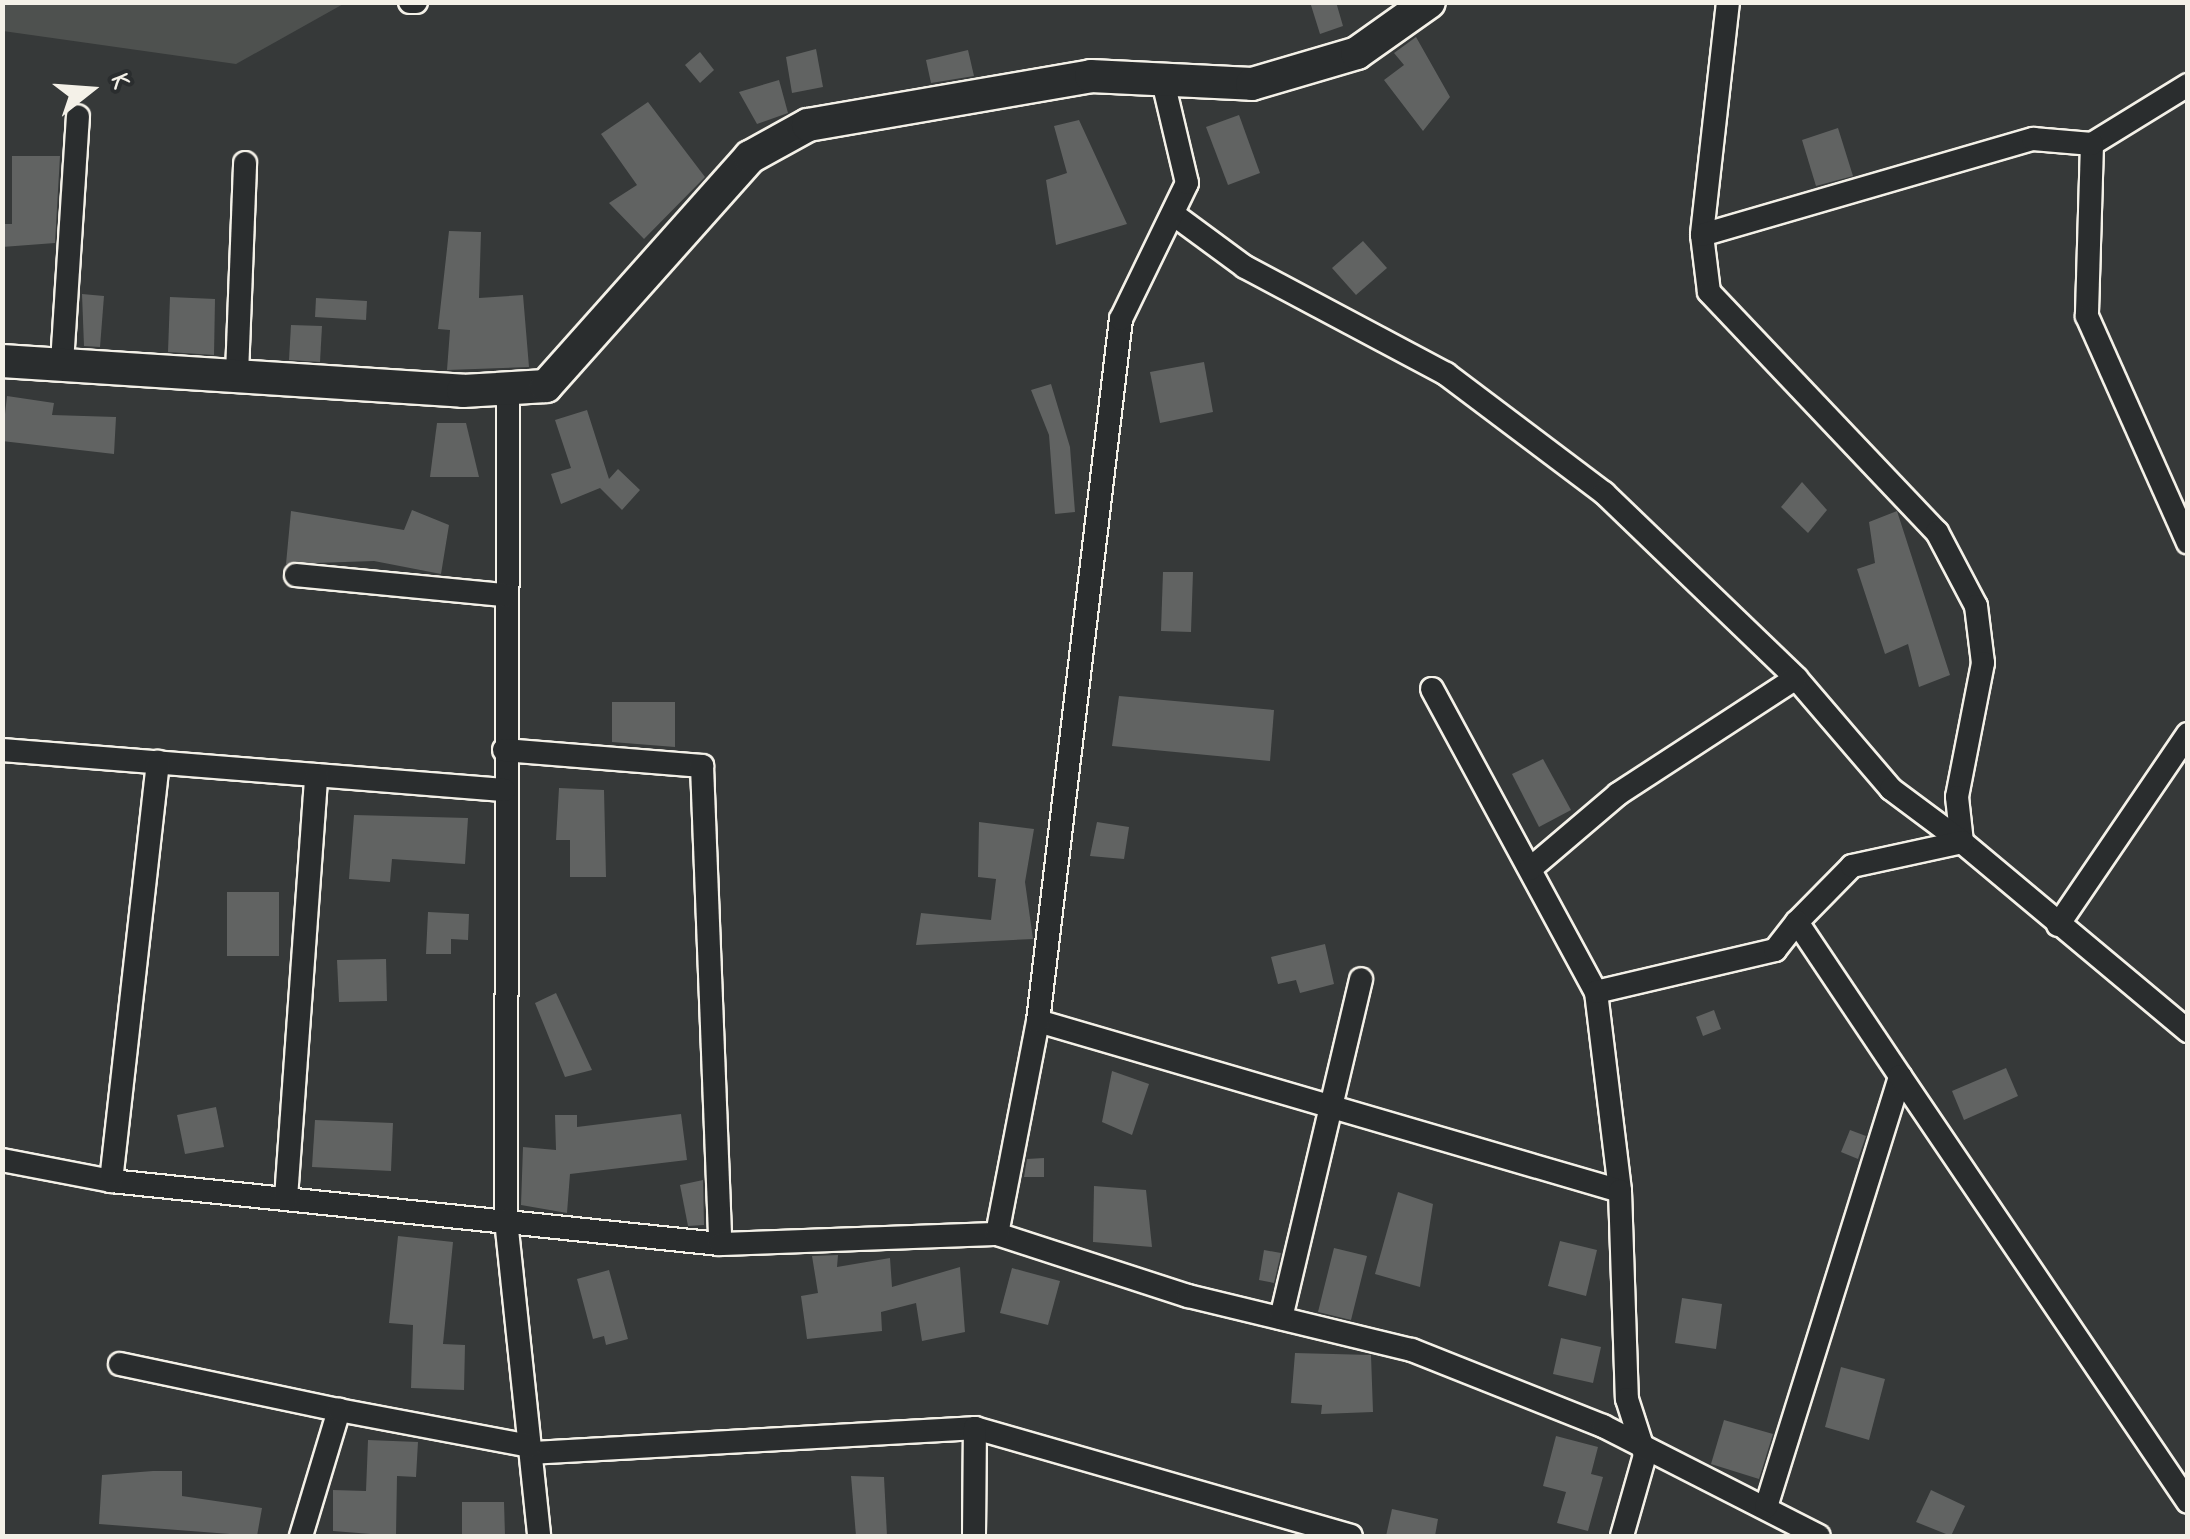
<!DOCTYPE html>
<style>
body{margin:0}
#map{position:relative;width:2190px;height:1539px;overflow:hidden;background:#363939;font-family:"Indie Flower",sans-serif}
div>[style]{position:absolute}
.green>*{inset:0;background:#4e514f}
.building>*{inset:0;background:#616362}
.roads{filter:drop-shadow(2px 0 #f4f1e8) drop-shadow(-2px 0 #f4f1e8) drop-shadow(0 2px #f4f1e8) drop-shadow(0 -2px #f4f1e8)}
.street>*{height:22px;margin:-11px;padding:0 11px;transform-origin:11px;border-radius:11px;background:#2a2d2e}
.secondary>*{height:32px;margin:-16px;padding:0 16px;transform-origin:16px;border-radius:16px;background:#2a2d2e}
span{translate:-50% -50%;white-space:nowrap;text-align:center;line-height:1.15;-webkit-text-stroke:9px #2a2d2e;paint-order:stroke}
.frame{position:absolute;inset:0;border:5px solid #f4f1e8;pointer-events:none}
.north{position:absolute;left:40px;top:40px;width:100px;height:100px;-webkit-text-stroke:8px #2a2d2e;paint-order:stroke;rotate:73deg;font-size:28px;font-weight:700;line-height:40px;text-align:center;color:#f4f1e8}
.north::after{content:'';display:block;margin:auto;width:35px;height:45px;background:#f4f1e8;clip-path:polygon(50% 0,100% 100%,50% 72%,0 100%)}
</style>
<div id="map">
<div class="green">
<i style="clip-path:polygon(3px 2px,345px 2px,345px 3px,236px 64px,3px 31px)"></i>
</div>
<div class="building">
<i style="clip-path:polygon(1310px 2px,1336px 2px,1343px 26px,1320px 34px)"></i>
<i style="clip-path:polygon(1416px 37px,1450px 97px,1423px 131px,1384px 80px,1404px 65px,1394px 53px)"></i>
<i style="clip-path:polygon(816px 49px,823px 87px,792px 93px,786px 57px)"></i>
<i style="clip-path:polygon(968px 50px,974px 76px,931px 83px,926px 60px)"></i>
<i style="clip-path:polygon(700px 52px,714px 70px,700px 83px,685px 65px)"></i>
<i style="clip-path:polygon(779px 80px,788px 113px,757px 124px,739px 92px)"></i>
<i style="clip-path:polygon(648px 102px,705px 177px,644px 239px,609px 203px,637px 185px,601px 134px)"></i>
<i style="clip-path:polygon(1239px 115px,1260px 173px,1228px 185px,1206px 127px)"></i>
<i style="clip-path:polygon(1079px 120px,1127px 224px,1056px 245px,1046px 180px,1067px 173px,1054px 126px)"></i>
<i style="clip-path:polygon(1838px 128px,1853px 176px,1816px 186px,1802px 140px)"></i>
<i style="clip-path:polygon(12px 156px,60px 156px,55px 243px,2px 247px,2px 224px,12px 224px)"></i>
<i style="clip-path:polygon(449px 231px,481px 232px,479px 298px,523px 295px,529px 367px,447px 370px,450px 330px,438px 329px)"></i>
<i style="clip-path:polygon(1363px 241px,1387px 268px,1356px 295px,1332px 268px)"></i>
<i style="clip-path:polygon(82px 294px,104px 296px,100px 347px,84px 346px)"></i>
<i style="clip-path:polygon(170px 297px,215px 299px,214px 355px,168px 352px)"></i>
<i style="clip-path:polygon(316px 298px,367px 301px,366px 320px,315px 317px)"></i>
<i style="clip-path:polygon(291px 325px,322px 326px,320px 362px,289px 360px)"></i>
<i style="clip-path:polygon(1204px 362px,1213px 412px,1160px 423px,1150px 372px)"></i>
<i style="clip-path:polygon(1051px 384px,1070px 447px,1075px 512px,1055px 514px,1049px 435px,1031px 390px)"></i>
<i style="clip-path:polygon(7px 396px,54px 403px,52px 415px,116px 417px,114px 454px,2px 441px)"></i>
<i style="clip-path:polygon(587px 410px,609px 479px,618px 469px,640px 490px,622px 510px,600px 488px,561px 504px,551px 474px,571px 468px,555px 420px)"></i>
<i style="clip-path:polygon(437px 423px,466px 423px,479px 477px,430px 477px)"></i>
<i style="clip-path:polygon(1802px 482px,1827px 510px,1808px 533px,1781px 507px)"></i>
<i style="clip-path:polygon(412px 510px,449px 525px,441px 574px,374px 561px,286px 564px,291px 511px,404px 530px)"></i>
<i style="clip-path:polygon(1897px 511px,1950px 675px,1919px 687px,1908px 644px,1885px 654px,1857px 569px,1875px 563px,1869px 522px)"></i>
<i style="clip-path:polygon(1163px 572px,1193px 572px,1191px 632px,1161px 631px)"></i>
<i style="clip-path:polygon(1119px 696px,1274px 710px,1270px 761px,1112px 746px)"></i>
<i style="clip-path:polygon(612px 702px,675px 702px,675px 747px,612px 742px)"></i>
<i style="clip-path:polygon(1543px 759px,1571px 810px,1539px 827px,1512px 774px)"></i>
<i style="clip-path:polygon(559px 788px,604px 790px,606px 877px,570px 877px,570px 840px,556px 840px)"></i>
<i style="clip-path:polygon(354px 815px,468px 818px,465px 864px,392px 859px,390px 882px,349px 879px)"></i>
<i style="clip-path:polygon(979px 822px,1034px 829px,1025px 882px,1033px 939px,916px 945px,921px 913px,991px 920px,996px 879px,978px 877px)"></i>
<i style="clip-path:polygon(1097px 822px,1129px 827px,1124px 859px,1090px 856px)"></i>
<i style="clip-path:polygon(227px 892px,279px 892px,279px 956px,227px 956px)"></i>
<i style="clip-path:polygon(428px 912px,469px 914px,468px 940px,451px 939px,451px 954px,426px 954px)"></i>
<i style="clip-path:polygon(1325px 944px,1334px 984px,1300px 993px,1296px 980px,1278px 984px,1271px 957px)"></i>
<i style="clip-path:polygon(386px 959px,387px 1001px,339px 1002px,337px 960px)"></i>
<i style="clip-path:polygon(556px 993px,592px 1070px,565px 1077px,535px 1003px)"></i>
<i style="clip-path:polygon(1714px 1010px,1721px 1029px,1703px 1036px,1696px 1017px)"></i>
<i style="clip-path:polygon(2006px 1068px,2018px 1096px,1964px 1120px,1952px 1091px)"></i>
<i style="clip-path:polygon(1112px 1071px,1149px 1084px,1132px 1135px,1102px 1122px)"></i>
<i style="clip-path:polygon(216px 1107px,224px 1147px,185px 1154px,177px 1115px)"></i>
<i style="clip-path:polygon(681px 1114px,687px 1160px,570px 1174px,567px 1213px,521px 1205px,523px 1147px,556px 1150px,555px 1115px,577px 1115px,577px 1127px)"></i>
<i style="clip-path:polygon(315px 1120px,393px 1123px,391px 1171px,312px 1167px)"></i>
<i style="clip-path:polygon(1850px 1130px,1866px 1136px,1858px 1159px,1841px 1152px)"></i>
<i style="clip-path:polygon(1044px 1158px,1044px 1177px,1024px 1177px,1027px 1159px)"></i>
<i style="clip-path:polygon(703px 1180px,704px 1225px,688px 1226px,680px 1185px)"></i>
<i style="clip-path:polygon(1094px 1186px,1146px 1190px,1152px 1247px,1093px 1242px)"></i>
<i style="clip-path:polygon(1398px 1192px,1433px 1204px,1420px 1287px,1375px 1274px)"></i>
<i style="clip-path:polygon(398px 1236px,453px 1242px,443px 1344px,465px 1345px,464px 1390px,411px 1388px,413px 1325px,389px 1323px)"></i>
<i style="clip-path:polygon(1560px 1241px,1597px 1250px,1586px 1296px,1548px 1286px)"></i>
<i style="clip-path:polygon(1334px 1248px,1367px 1256px,1351px 1320px,1318px 1312px)"></i>
<i style="clip-path:polygon(1264px 1250px,1281px 1253px,1274px 1283px,1259px 1280px)"></i>
<i style="clip-path:polygon(838px 1255px,837px 1267px,890px 1258px,892px 1287px,960px 1267px,965px 1332px,922px 1341px,916px 1303px,881px 1312px,882px 1331px,807px 1339px,801px 1296px,818px 1293px,812px 1256px)"></i>
<i style="clip-path:polygon(1012px 1268px,1060px 1281px,1048px 1325px,1000px 1313px)"></i>
<i style="clip-path:polygon(609px 1270px,628px 1339px,606px 1345px,604px 1336px,593px 1339px,577px 1279px)"></i>
<i style="clip-path:polygon(1682px 1298px,1722px 1304px,1716px 1349px,1675px 1343px)"></i>
<i style="clip-path:polygon(1561px 1338px,1601px 1347px,1593px 1383px,1553px 1374px)"></i>
<i style="clip-path:polygon(1295px 1353px,1371px 1355px,1373px 1412px,1321px 1414px,1322px 1405px,1291px 1403px)"></i>
<i style="clip-path:polygon(1841px 1367px,1885px 1379px,1869px 1440px,1825px 1427px)"></i>
<i style="clip-path:polygon(1724px 1420px,1773px 1434px,1759px 1479px,1711px 1464px)"></i>
<i style="clip-path:polygon(1556px 1436px,1598px 1447px,1591px 1474px,1603px 1477px,1588px 1531px,1557px 1523px,1566px 1492px,1543px 1486px)"></i>
<i style="clip-path:polygon(368px 1440px,418px 1442px,416px 1477px,397px 1476px,396px 1536px,333px 1531px,333px 1490px,366px 1491px)"></i>
<i style="clip-path:polygon(153px 1471px,182px 1471px,182px 1496px,262px 1508px,257px 1536px,99px 1524px,102px 1475px)"></i>
<i style="clip-path:polygon(851px 1476px,884px 1477px,887px 1536px,856px 1536px)"></i>
<i style="clip-path:polygon(1931px 1490px,1965px 1506px,1951px 1536px,1916px 1522px)"></i>
<i style="clip-path:polygon(462px 1502px,504px 1502px,505px 1536px,462px 1536px)"></i>
<i style="clip-path:polygon(1392px 1509px,1438px 1519px,1435px 1536px,1386px 1536px)"></i>
</div>
<div class="roads">
<div class="street">
<i style="left:410px;top:2px;width:6px"></i>
<i style="left:1728px;top:2px;width:234px;rotate:96.4deg"></i>
<i style="left:1702px;top:235px;width:57px;rotate:83deg"></i>
<i style="left:1709px;top:292px;width:331px;rotate:46.5deg"></i>
<i style="left:1937px;top:532px;width:84px;rotate:62.2deg"></i>
<i style="left:1976px;top:606px;width:57px;rotate:83deg"></i>
<i style="left:1983px;top:663px;width:136px;rotate:101deg"></i>
<i style="left:1957px;top:797px;width:45px;rotate:83.7deg"></i>
<i style="left:1962px;top:842px;width:295px;rotate:39.9deg"></i>
<i style="left:2188px;top:85px;width:113px;rotate:148.4deg"></i>
<i style="left:2092px;top:144px;width:172px;rotate:91.7deg"></i>
<i style="left:2087px;top:316px;width:248px;rotate:66deg"></i>
<i style="left:1177px;top:217px;width:84px;rotate:36.3deg"></i>
<i style="left:1245px;top:267px;width:228px;rotate:28deg"></i>
<i style="left:1446px;top:374px;width:198px;rotate:37deg"></i>
<i style="left:1604px;top:493px;width:267px;rotate:43.9deg"></i>
<i style="left:1796px;top:678px;width:146px;rotate:49.4deg"></i>
<i style="left:1891px;top:789px;width:89px;rotate:36.7deg"></i>
<i style="left:1702px;top:235px;width:345px;rotate:-16.2deg"></i>
<i style="left:2033px;top:139px;width:59px;rotate:4.8deg"></i>
<i style="left:62px;top:363px;width:247px;rotate:-86.3deg"></i>
<i style="left:237px;top:374px;width:211px;rotate:-87.8deg"></i>
<i style="left:508px;top:392px;width:828px;rotate:90.14deg"></i>
<i style="left:506px;top:1220px;width:318px;rotate:84deg"></i>
<i style="left:296px;top:575px;width:210px;rotate:5.5deg"></i>
<i style="left:1432px;top:689px;width:345px;rotate:61.6deg"></i>
<i style="left:1596px;top:992px;width:200px;rotate:83.1deg"></i>
<i style="left:2px;top:750px;width:504px;rotate:4.56deg"></i>
<i style="left:504px;top:750px;width:199px;rotate:4.6deg"></i>
<i style="left:702px;top:766px;width:478px;rotate:87.8deg"></i>
<i style="left:1530px;top:869px;width:116px;rotate:-40.4deg"></i>
<i style="left:1618px;top:794px;width:212px;rotate:-33.1deg"></i>
<i style="left:1797px;top:922px;width:78px;rotate:-45.5deg"></i>
<i style="left:1852px;top:866px;width:113px;rotate:-12.3deg"></i>
<i style="left:2058px;top:925px;width:231px;rotate:-55.8deg"></i>
<i style="left:1596px;top:992px;width:184px;rotate:-13.2deg"></i>
<i style="left:1775px;top:950px;width:36px;rotate:-52deg"></i>
<i style="left:1797px;top:922px;width:185px;rotate:56.2deg"></i>
<i style="left:1038px;top:1021px;width:606px;rotate:16.28deg"></i>
<i style="left:1620px;top:1191px;width:208px;rotate:88.1deg"></i>
<i style="left:1627px;top:1399px;width:59px;rotate:72.2deg"></i>
<i style="left:1645px;top:1455px;width:84px;rotate:105.9deg"></i>
<i style="left:2px;top:1160px;width:111px;rotate:10.9deg"></i>
<i style="left:111px;top:1181px;width:612px;rotate:5.91deg"></i>
<i style="left:720px;top:1244px;width:277px;rotate:-2.1deg"></i>
<i style="left:997px;top:1234px;width:201px;rotate:18deg"></i>
<i style="left:1188px;top:1296px;width:230px;rotate:13.6deg"></i>
<i style="left:1412px;top:1350px;width:206px;rotate:21.7deg"></i>
<i style="left:1603px;top:1426px;width:242px;rotate:27deg"></i>
<i style="left:111px;top:1181px;width:422px;rotate:-83.6deg"></i>
<i style="left:286px;top:1198px;width:424px;rotate:-85.9deg"></i>
<i style="left:997px;top:1234px;width:217px;rotate:-79.1deg"></i>
<i style="left:1038px;top:1021px;width:707px;rotate:-83.26deg"></i>
<i style="left:1121px;top:319px;width:151px;rotate:-64.1deg"></i>
<i style="left:1187px;top:183px;width:109px;rotate:-103.3deg"></i>
<i style="left:1281px;top:1318px;width:348px;rotate:-76.7deg"></i>
<i style="left:120px;top:1364px;width:224px;rotate:11.9deg"></i>
<i style="left:531px;top:1453px;width:445px;rotate:-3.2deg"></i>
<i style="left:975px;top:1428px;width:391px;rotate:16deg"></i>
<i style="left:1766px;top:1507px;width:451px;rotate:-72.7deg"></i>
<i style="left:1900px;top:1076px;width:514px;rotate:55.94deg"></i>
<i style="left:301px;top:1536px;width:132px;rotate:-73.2deg"></i>
<i style="left:339px;top:1410px;width:194px;rotate:10.7deg"></i>
<i style="left:974px;top:1536px;width:108px;rotate:-89.5deg"></i>
</div>
<div class="secondary">
<i style="left:2px;top:361px;width:462px;rotate:3.7deg"></i>
<i style="left:463px;top:391px;width:83px;rotate:-3.4deg"></i>
<i style="left:546px;top:386px;width:307px;rotate:-48.3deg"></i>
<i style="left:750px;top:157px;width:66px;rotate:-28.9deg"></i>
<i style="left:808px;top:125px;width:287px;rotate:-9.8deg"></i>
<i style="left:1091px;top:76px;width:161px;rotate:2.8deg"></i>
<i style="left:1252px;top:84px;width:109px;rotate:-16.4deg"></i>
<i style="left:1357px;top:53px;width:88px;rotate:-35.3deg"></i>
</div>
</div>
<div class="frame"></div>
<div class="north">K</div>
</div>
